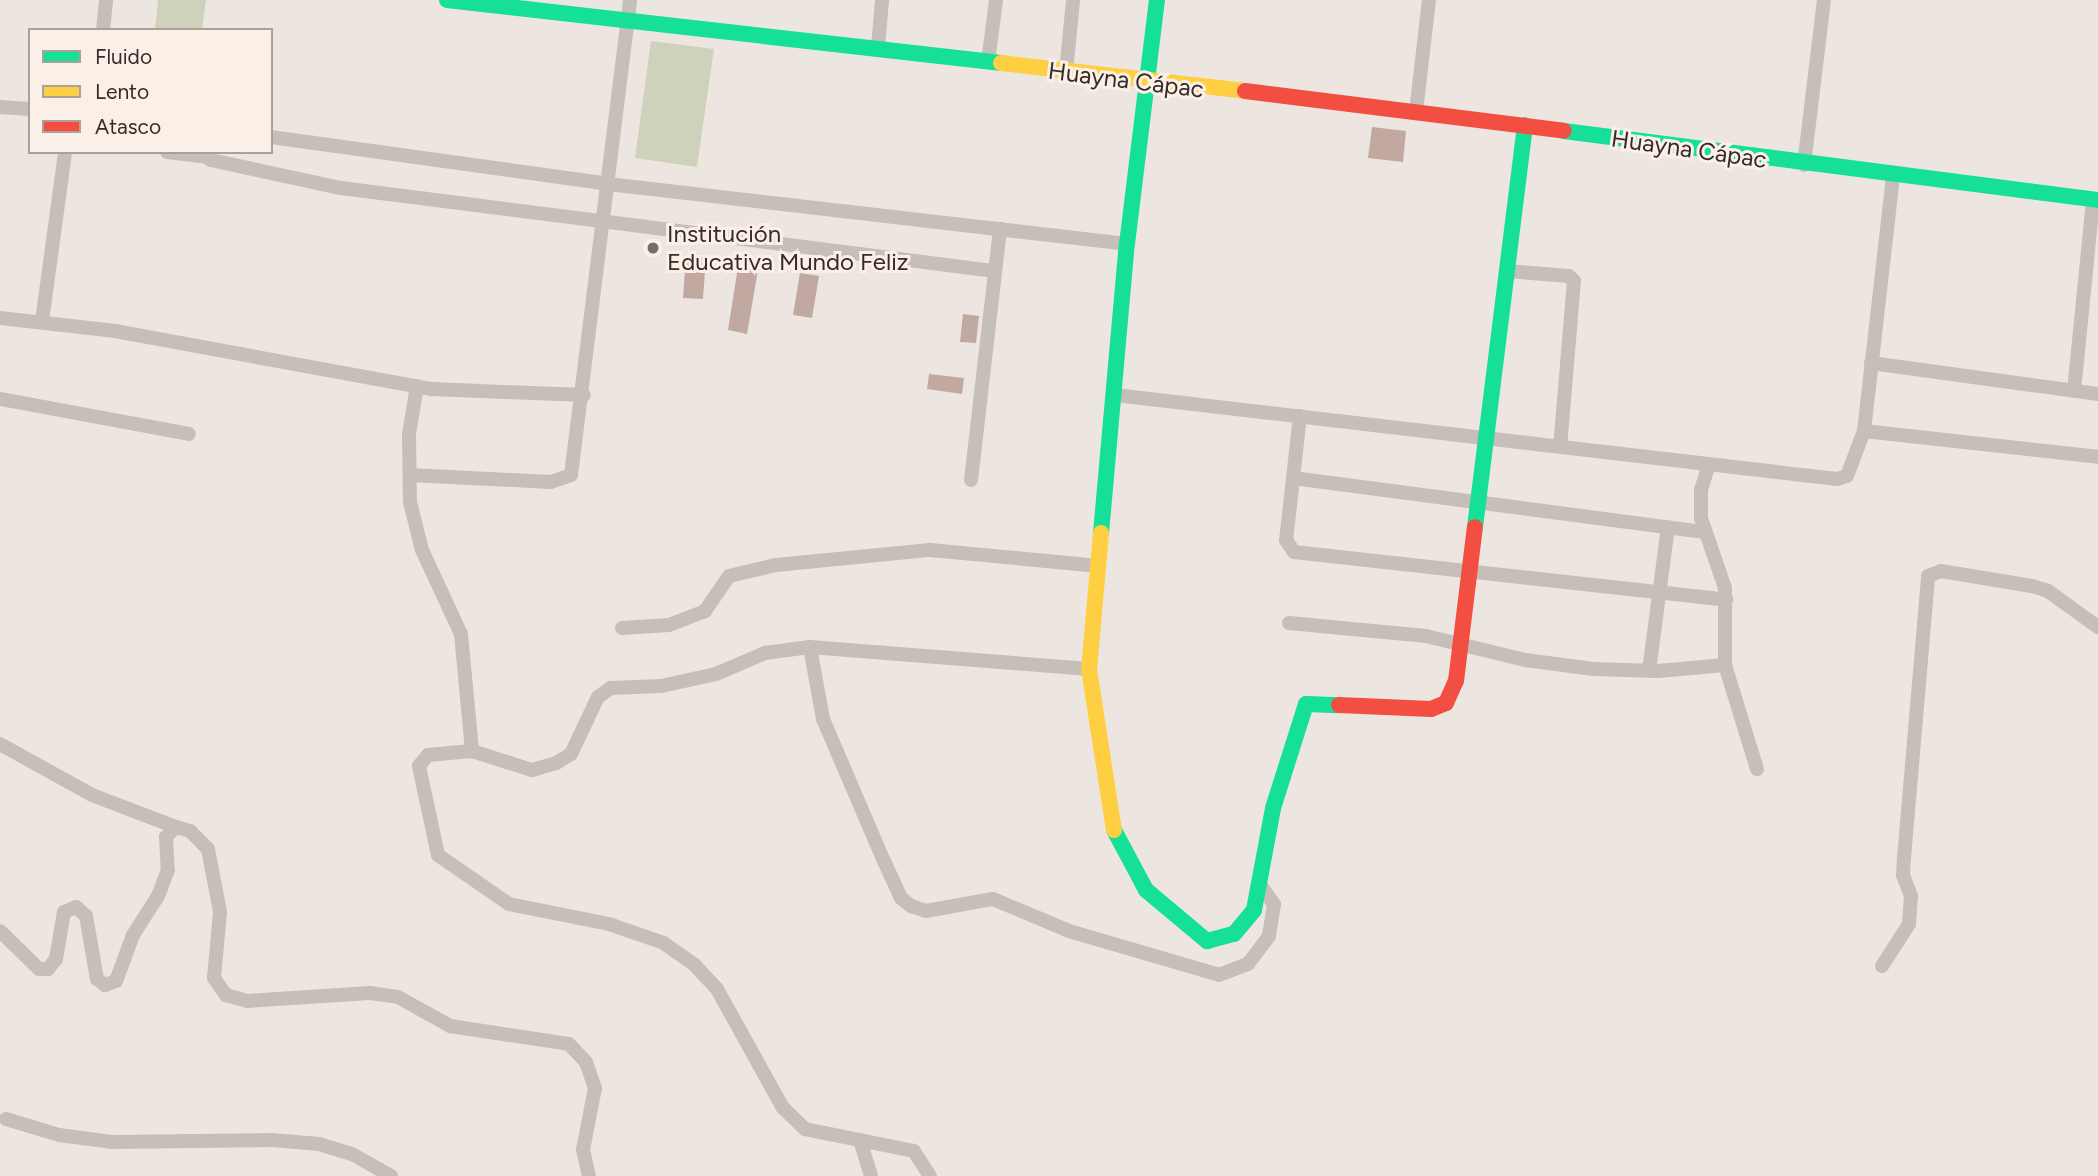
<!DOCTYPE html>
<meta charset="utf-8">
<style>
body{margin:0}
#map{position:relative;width:2098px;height:1176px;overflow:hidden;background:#ede6e0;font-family:Figtree,sans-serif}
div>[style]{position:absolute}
.green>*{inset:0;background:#cfd2ba}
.building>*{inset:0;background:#c1a9a1}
.street>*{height:14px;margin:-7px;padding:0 7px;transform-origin:7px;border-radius:7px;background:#c6beb9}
.fast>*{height:16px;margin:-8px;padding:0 8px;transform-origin:8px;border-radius:8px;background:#16e098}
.slow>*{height:16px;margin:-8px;padding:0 8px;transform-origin:8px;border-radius:8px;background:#ffcf43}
.jam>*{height:16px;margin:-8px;padding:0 8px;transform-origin:8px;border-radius:8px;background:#f24e42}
.dots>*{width:19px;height:19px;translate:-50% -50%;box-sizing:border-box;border:4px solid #faf0e7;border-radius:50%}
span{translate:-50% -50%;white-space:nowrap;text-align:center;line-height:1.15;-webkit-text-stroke:6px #faf0e7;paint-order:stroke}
.street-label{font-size:24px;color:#372b27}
.poi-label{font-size:24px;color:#372b27}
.left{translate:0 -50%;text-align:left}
.legend{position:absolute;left:28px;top:28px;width:245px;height:126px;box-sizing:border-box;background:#faf0e7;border:2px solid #aca19a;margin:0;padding:9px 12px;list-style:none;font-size:21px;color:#372b27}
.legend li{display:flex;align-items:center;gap:14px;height:35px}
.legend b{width:35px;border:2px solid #aca19a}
</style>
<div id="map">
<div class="green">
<i style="clip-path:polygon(158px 0,206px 0,202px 30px,155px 30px)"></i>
<i style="clip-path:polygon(651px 41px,714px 49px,697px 167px,635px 158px)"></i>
</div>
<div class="building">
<i style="clip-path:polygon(1372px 127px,1406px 131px,1403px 162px,1368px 158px)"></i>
<i style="clip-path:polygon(686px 256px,706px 257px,703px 299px,683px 298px)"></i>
<i style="clip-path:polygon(738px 267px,758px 270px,747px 334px,728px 330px)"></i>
<i style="clip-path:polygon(800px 273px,819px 276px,812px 318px,793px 315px)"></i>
<i style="clip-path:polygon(963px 314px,979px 316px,976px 343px,960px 342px)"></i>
<i style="clip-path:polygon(929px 374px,964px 378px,962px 394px,927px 389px)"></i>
</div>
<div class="street">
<i style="left:103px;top:30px;width:30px;rotate:-84deg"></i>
<i style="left:878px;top:47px;width:47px;rotate:-85.1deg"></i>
<i style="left:988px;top:62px;width:63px;rotate:-82.6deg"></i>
<i style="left:1066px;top:72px;width:72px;rotate:-84.4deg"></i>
<i style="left:0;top:107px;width:30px;rotate:4deg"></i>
<i style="left:1416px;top:112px;width:113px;rotate:-83.4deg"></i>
<i style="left:271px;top:137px;width:340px;rotate:7.9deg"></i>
<i style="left:608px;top:184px;width:522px;rotate:6.59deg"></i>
<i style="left:167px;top:152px;width:35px;rotate:7deg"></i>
<i style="left:199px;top:152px;width:14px;rotate:34deg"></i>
<i style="left:211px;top:160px;width:133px;rotate:12.2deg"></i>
<i style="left:341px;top:188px;width:657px;rotate:7.25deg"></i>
<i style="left:1804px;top:165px;width:166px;rotate:-83.1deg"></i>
<i style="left:1507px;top:271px;width:62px;rotate:4.6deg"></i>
<i style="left:1569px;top:276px;width:7px;rotate:45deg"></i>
<i style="left:1574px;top:281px;width:166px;rotate:94.8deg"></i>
<i style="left:0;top:318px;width:116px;rotate:6.4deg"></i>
<i style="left:115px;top:331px;width:322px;rotate:10.4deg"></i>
<i style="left:432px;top:389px;width:152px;rotate:2.3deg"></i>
<i style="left:42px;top:321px;width:171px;rotate:-82.2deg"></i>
<i style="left:1871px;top:363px;width:229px;rotate:7.8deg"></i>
<i style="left:417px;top:386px;width:49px;rotate:99.5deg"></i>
<i style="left:409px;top:434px;width:68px;rotate:89.2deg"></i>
<i style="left:410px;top:502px;width:49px;rotate:76deg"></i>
<i style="left:422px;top:550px;width:93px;rotate:65.1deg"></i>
<i style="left:461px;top:634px;width:118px;rotate:84.6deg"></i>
<i style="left:2074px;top:391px;width:192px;rotate:-84.3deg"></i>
<i style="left:1115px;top:395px;width:727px;rotate:6.64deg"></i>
<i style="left:1837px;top:479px;width:10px;rotate:-17deg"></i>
<i style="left:1847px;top:476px;width:48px;rotate:-69.3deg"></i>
<i style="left:1864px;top:431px;width:257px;rotate:-83.5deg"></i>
<i style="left:0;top:399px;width:192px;rotate:10.5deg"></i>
<i style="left:1300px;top:416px;width:125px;rotate:96.4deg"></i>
<i style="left:1286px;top:540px;width:14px;rotate:56deg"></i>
<i style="left:1294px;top:552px;width:435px;rotate:6.3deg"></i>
<i style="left:1864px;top:431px;width:235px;rotate:6.3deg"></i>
<i style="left:1709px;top:464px;width:27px;rotate:107deg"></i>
<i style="left:1701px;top:490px;width:28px;rotate:90deg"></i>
<i style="left:1701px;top:518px;width:74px;rotate:71.1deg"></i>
<i style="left:1725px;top:588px;width:77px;rotate:90deg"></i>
<i style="left:1725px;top:665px;width:109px;rotate:72.9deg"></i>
<i style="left:410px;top:475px;width:141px;rotate:2.8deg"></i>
<i style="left:551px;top:482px;width:21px;rotate:-19deg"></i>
<i style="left:571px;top:475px;width:479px;rotate:-82.9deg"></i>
<i style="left:1293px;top:478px;width:415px;rotate:7.5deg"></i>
<i style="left:971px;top:480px;width:253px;rotate:-83.4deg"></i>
<i style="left:1289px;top:623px;width:138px;rotate:5.4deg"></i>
<i style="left:1426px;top:636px;width:102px;rotate:13.6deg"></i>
<i style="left:1525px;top:660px;width:69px;rotate:7.5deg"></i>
<i style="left:1593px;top:669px;width:65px;rotate:1.8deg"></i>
<i style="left:1658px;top:671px;width:67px;rotate:-5.1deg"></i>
<i style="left:622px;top:628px;width:47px;rotate:-3.7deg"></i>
<i style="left:669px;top:625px;width:39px;rotate:-21deg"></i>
<i style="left:705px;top:611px;width:42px;rotate:-55.6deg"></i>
<i style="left:729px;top:576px;width:48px;rotate:-13.2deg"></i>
<i style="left:776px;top:565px;width:155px;rotate:-5.6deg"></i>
<i style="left:930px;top:550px;width:170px;rotate:5.4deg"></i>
<i style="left:810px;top:647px;width:73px;rotate:79.8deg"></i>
<i style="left:823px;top:719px;width:155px;rotate:66.8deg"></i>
<i style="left:884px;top:861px;width:41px;rotate:65.3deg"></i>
<i style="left:901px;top:898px;width:13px;rotate:39deg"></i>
<i style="left:911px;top:906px;width:16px;rotate:18deg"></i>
<i style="left:926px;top:911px;width:68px;rotate:-10.2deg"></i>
<i style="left:993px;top:899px;width:82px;rotate:22.8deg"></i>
<i style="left:1069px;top:931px;width:156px;rotate:16.3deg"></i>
<i style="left:1219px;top:975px;width:31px;rotate:-21deg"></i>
<i style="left:1248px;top:964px;width:35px;rotate:-53deg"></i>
<i style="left:1269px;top:936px;width:32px;rotate:-81deg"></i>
<i style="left:1274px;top:904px;width:26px;rotate:-126deg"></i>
<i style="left:1649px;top:671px;width:145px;rotate:-82.5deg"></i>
<i style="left:0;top:744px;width:105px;rotate:29deg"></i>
<i style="left:92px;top:795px;width:90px;rotate:20.9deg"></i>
<i style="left:176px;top:827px;width:14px;rotate:135deg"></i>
<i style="left:166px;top:837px;width:33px;rotate:87deg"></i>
<i style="left:168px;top:870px;width:28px;rotate:111deg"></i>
<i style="left:158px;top:896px;width:46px;rotate:122.7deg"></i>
<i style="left:133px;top:935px;width:49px;rotate:110.3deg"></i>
<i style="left:116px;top:981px;width:12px;rotate:160deg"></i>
<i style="left:105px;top:985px;width:10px;rotate:-143deg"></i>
<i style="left:97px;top:979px;width:64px;rotate:-99.9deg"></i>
<i style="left:86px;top:916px;width:13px;rotate:-138deg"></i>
<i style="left:76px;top:907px;width:13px;rotate:157deg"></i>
<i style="left:64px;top:912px;width:48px;rotate:99.7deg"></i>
<i style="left:56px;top:959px;width:13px;rotate:129deg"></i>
<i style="left:48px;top:969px;width:9px;rotate:180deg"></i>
<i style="left:39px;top:969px;width:54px;rotate:-135.7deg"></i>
<i style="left:176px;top:827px;width:15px;rotate:16deg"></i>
<i style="left:190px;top:831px;width:25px;rotate:45deg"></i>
<i style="left:208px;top:849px;width:64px;rotate:79.2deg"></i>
<i style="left:220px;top:912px;width:66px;rotate:95.2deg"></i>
<i style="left:214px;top:978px;width:21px;rotate:55deg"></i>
<i style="left:226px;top:995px;width:22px;rotate:16deg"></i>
<i style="left:247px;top:1001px;width:123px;rotate:-3.7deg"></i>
<i style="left:370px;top:993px;width:28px;rotate:8deg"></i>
<i style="left:398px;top:997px;width:60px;rotate:29.1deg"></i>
<i style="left:450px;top:1026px;width:120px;rotate:8.6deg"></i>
<i style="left:569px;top:1044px;width:25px;rotate:47deg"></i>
<i style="left:586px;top:1062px;width:28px;rotate:71deg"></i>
<i style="left:595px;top:1088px;width:63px;rotate:101deg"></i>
<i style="left:583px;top:1150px;width:27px;rotate:77deg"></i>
<i style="left:1882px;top:966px;width:50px;rotate:-57.3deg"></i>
<i style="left:1909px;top:924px;width:28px;rotate:-86deg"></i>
<i style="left:1911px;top:896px;width:22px;rotate:-111deg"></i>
<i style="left:1903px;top:875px;width:17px;rotate:-87deg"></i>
<i style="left:1904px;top:858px;width:283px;rotate:-85.1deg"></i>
<i style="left:1928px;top:576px;width:14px;rotate:-21deg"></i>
<i style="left:1941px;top:571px;width:92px;rotate:9.4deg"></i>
<i style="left:2032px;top:586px;width:17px;rotate:17deg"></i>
<i style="left:2048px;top:591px;width:62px;rotate:35.8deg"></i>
<i style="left:6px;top:1119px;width:55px;rotate:16.8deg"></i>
<i style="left:59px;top:1135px;width:53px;rotate:7.5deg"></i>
<i style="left:112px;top:1142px;width:160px;rotate:-0.7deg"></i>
<i style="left:272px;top:1140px;width:47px;rotate:4.9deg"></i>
<i style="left:319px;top:1144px;width:34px;rotate:17deg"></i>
<i style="left:352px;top:1154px;width:45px;rotate:29.4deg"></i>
<i style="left:860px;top:1140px;width:38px;rotate:73deg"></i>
<i style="left:930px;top:1176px;width:30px;rotate:-123deg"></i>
<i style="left:914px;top:1151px;width:111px;rotate:-168.6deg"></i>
<i style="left:805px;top:1129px;width:30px;rotate:-136deg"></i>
<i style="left:783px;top:1108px;width:136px;rotate:-119deg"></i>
<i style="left:717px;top:989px;width:33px;rotate:-133deg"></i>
<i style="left:695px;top:965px;width:38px;rotate:-145deg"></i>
<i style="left:664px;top:943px;width:58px;rotate:-160.9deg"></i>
<i style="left:609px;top:924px;width:102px;rotate:-168.7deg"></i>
<i style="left:509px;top:904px;width:86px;rotate:-145.4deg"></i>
<i style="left:438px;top:855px;width:91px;rotate:-102.1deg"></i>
<i style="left:419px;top:766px;width:14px;rotate:-51deg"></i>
<i style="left:428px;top:755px;width:44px;rotate:-5.2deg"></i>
<i style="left:472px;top:751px;width:63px;rotate:17.6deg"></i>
<i style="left:532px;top:770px;width:25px;rotate:-16deg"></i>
<i style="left:556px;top:763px;width:17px;rotate:-31deg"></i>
<i style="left:571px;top:754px;width:63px;rotate:-64.7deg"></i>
<i style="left:598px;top:697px;width:16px;rotate:-35deg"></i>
<i style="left:611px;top:688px;width:50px;rotate:-2.3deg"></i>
<i style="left:661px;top:686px;width:56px;rotate:-12.3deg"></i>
<i style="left:716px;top:674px;width:53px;rotate:-23.2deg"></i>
<i style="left:765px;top:653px;width:45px;rotate:-7.6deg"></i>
<i style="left:810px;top:647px;width:280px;rotate:4.5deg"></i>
</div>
<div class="fast">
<i style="left:447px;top:0;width:558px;rotate:6.49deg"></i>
<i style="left:1564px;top:131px;width:538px;rotate:7.36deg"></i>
<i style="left:1475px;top:527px;width:405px;rotate:-82.9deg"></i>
<i style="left:1101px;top:533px;width:290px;rotate:-84.9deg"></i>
<i style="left:1127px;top:244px;width:246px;rotate:-83deg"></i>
<i style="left:1114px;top:830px;width:68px;rotate:61.9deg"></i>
<i style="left:1146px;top:890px;width:80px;rotate:39.9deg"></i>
<i style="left:1207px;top:941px;width:28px;rotate:-15deg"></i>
<i style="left:1234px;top:934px;width:31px;rotate:-50deg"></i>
<i style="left:1254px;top:910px;width:104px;rotate:-79.4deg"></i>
<i style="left:1273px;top:808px;width:109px;rotate:-72.4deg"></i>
<i style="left:1306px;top:704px;width:33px;rotate:2deg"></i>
</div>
<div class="slow">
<i style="left:1001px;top:63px;width:246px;rotate:6.5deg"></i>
<i style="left:1101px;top:533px;width:137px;rotate:95deg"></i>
<i style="left:1089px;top:669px;width:163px;rotate:81.2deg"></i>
</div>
<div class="jam">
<i style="left:1245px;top:91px;width:321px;rotate:7.1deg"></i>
<i style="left:1339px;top:705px;width:92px;rotate:2.5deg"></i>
<i style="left:1431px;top:709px;width:16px;rotate:-22deg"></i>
<i style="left:1446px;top:703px;width:24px;rotate:-66deg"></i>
<i style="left:1456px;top:681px;width:155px;rotate:-83deg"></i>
</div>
<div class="dots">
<i style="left:653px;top:248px;background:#776c68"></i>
</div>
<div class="street-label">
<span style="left:1126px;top:80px;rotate:7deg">Huayna Cápac</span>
<span style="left:1689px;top:149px;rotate:8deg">Huayna Cápac</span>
</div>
<div class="poi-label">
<span class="left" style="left:667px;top:248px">Institución<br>Educativa Mundo Feliz</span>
</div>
<ul class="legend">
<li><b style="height:9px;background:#16e098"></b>Fluido</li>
<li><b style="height:9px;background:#ffcf43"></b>Lento</li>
<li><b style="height:9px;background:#f24e42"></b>Atasco</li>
</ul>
</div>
